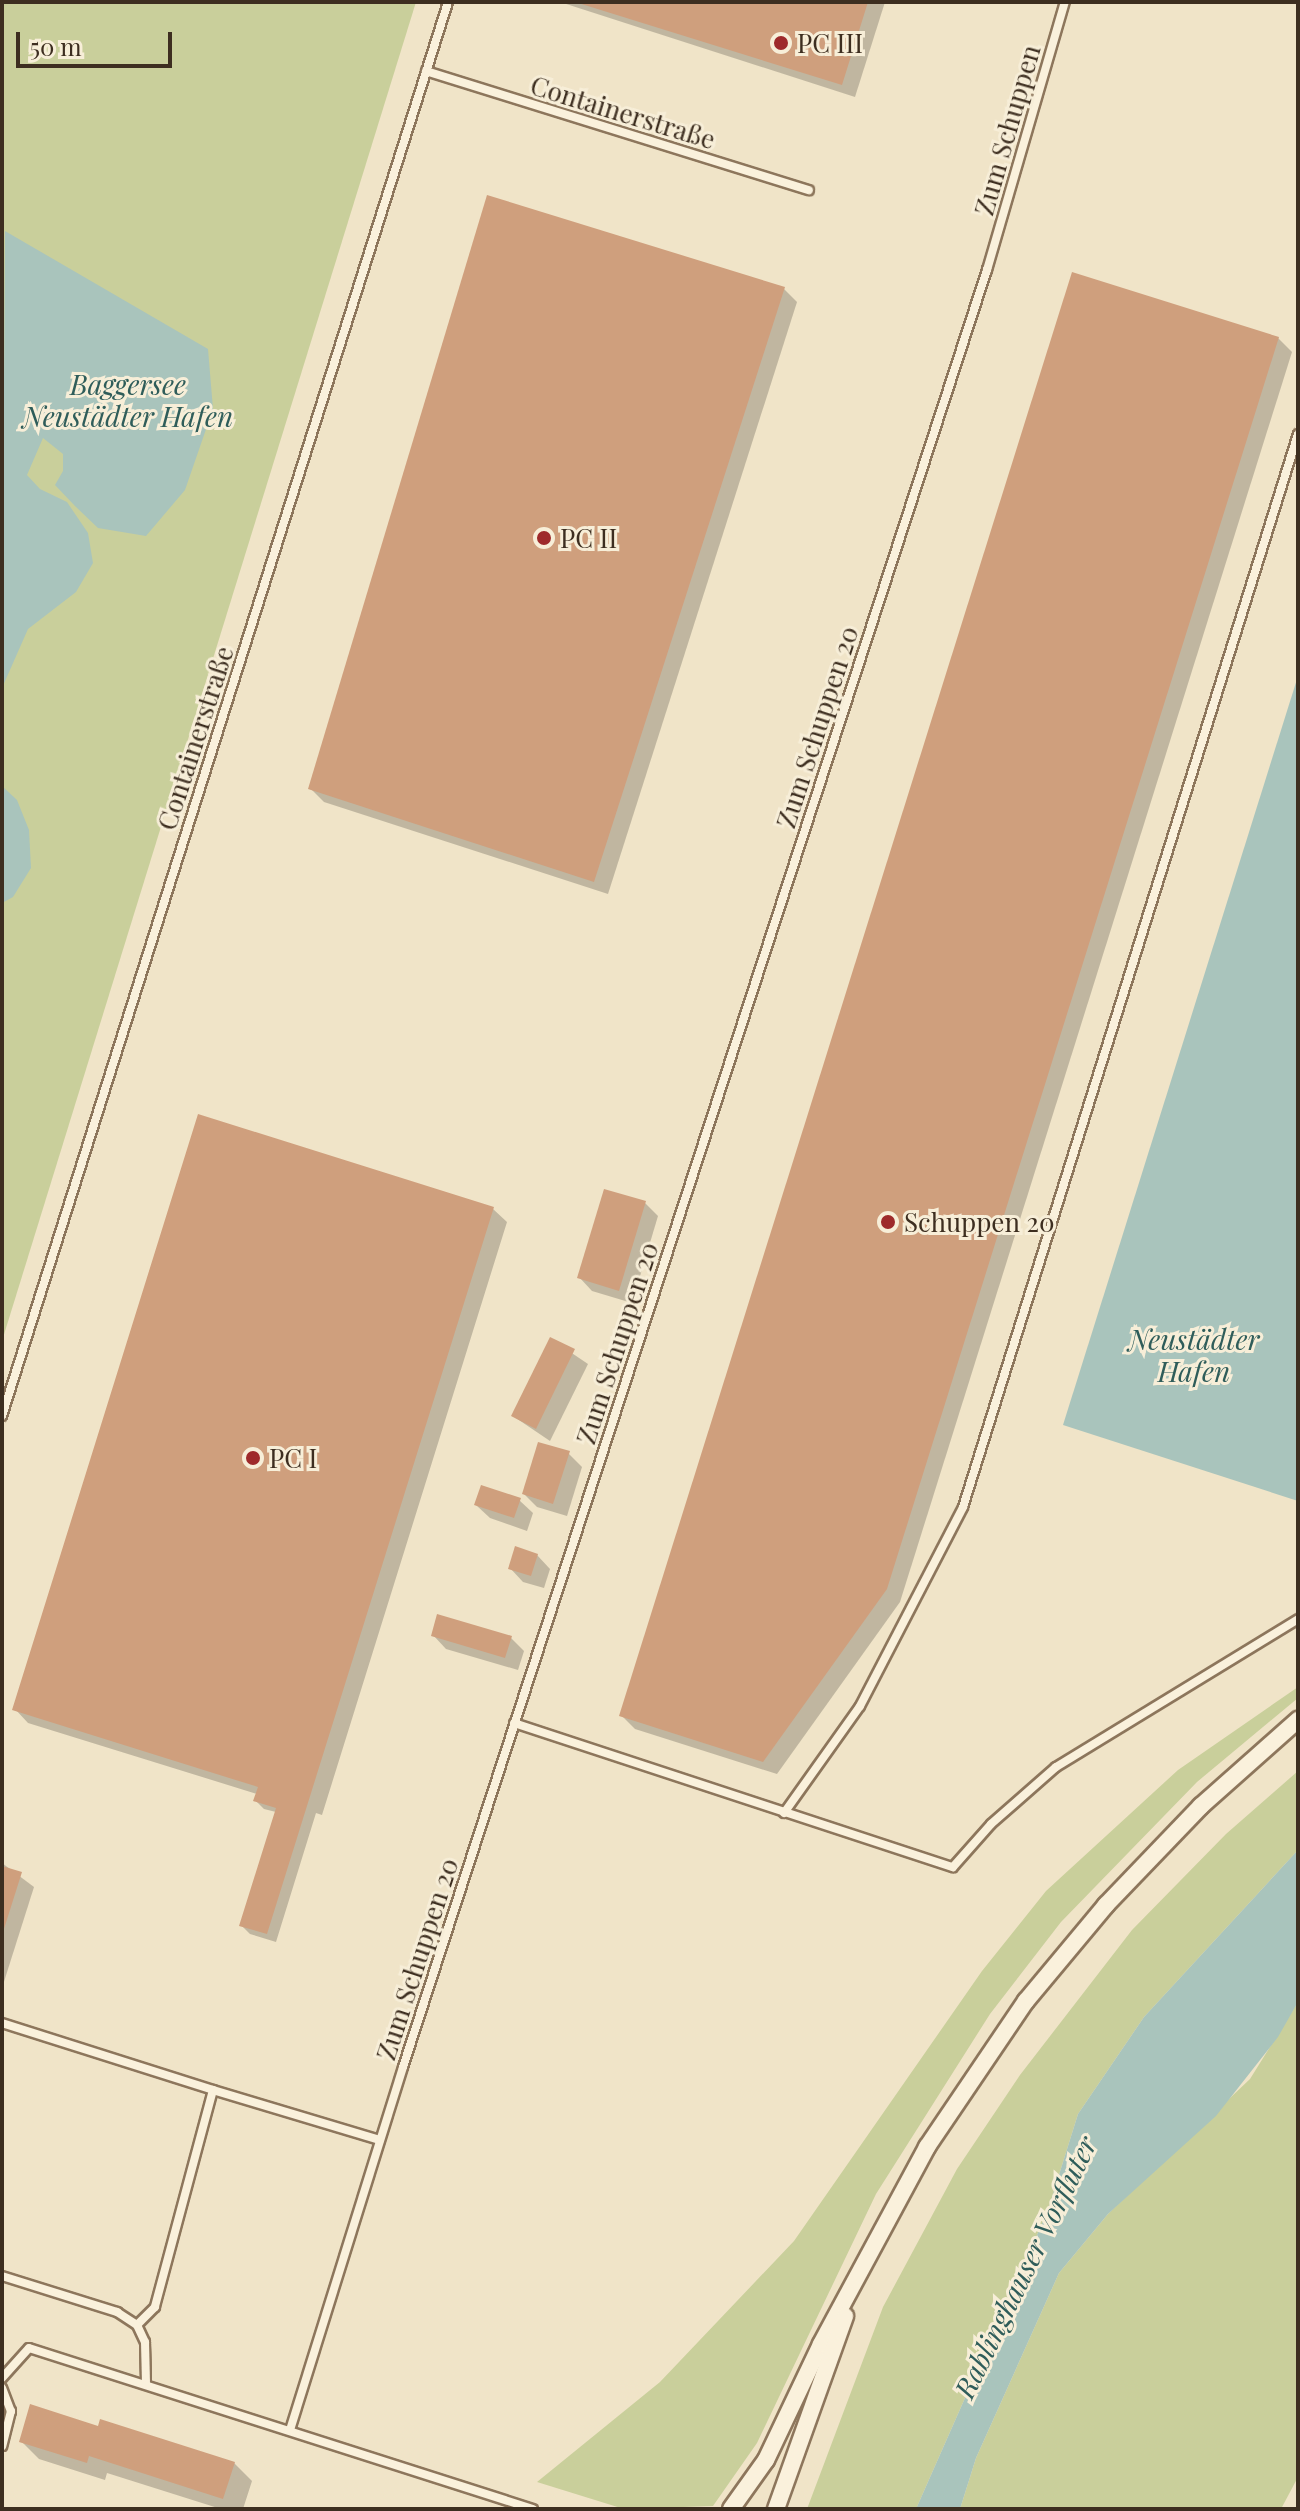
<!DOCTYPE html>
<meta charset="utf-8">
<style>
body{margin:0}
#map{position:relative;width:1300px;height:2511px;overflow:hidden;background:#f0e4c8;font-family:"Playfair Display",serif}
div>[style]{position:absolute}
.green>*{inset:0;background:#c9cf9b}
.water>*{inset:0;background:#a9c4bc}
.shadow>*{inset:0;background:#0003}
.building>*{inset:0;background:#cf9f7d}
.roads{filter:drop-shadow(2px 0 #8d765c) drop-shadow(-2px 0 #8d765c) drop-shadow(0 2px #8d765c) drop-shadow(0 -2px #8d765c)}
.lane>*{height:8px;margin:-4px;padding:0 4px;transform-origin:4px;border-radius:4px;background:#faf1dc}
.street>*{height:16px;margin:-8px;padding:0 8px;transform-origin:8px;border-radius:8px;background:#faf1dc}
.dots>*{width:22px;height:22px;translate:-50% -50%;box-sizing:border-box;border:4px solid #f7eed8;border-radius:50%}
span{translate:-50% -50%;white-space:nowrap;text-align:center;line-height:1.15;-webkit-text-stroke:6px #f7eed8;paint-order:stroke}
.poi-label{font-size:26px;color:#3d2e20}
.left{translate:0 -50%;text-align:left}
.street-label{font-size:26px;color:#3d2e20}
.water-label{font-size:28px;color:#2f5d5a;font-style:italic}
.frame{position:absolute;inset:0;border:4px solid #3d2e20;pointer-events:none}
.scale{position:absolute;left:16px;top:32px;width:156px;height:36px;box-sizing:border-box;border:4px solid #3d2e20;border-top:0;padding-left:10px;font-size:24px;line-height:28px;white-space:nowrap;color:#3d2e20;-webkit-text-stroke:6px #f7eed8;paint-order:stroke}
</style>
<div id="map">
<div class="green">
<i style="clip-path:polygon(2px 2px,416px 2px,2px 1341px)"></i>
<i style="clip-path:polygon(1298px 1687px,1298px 1698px,1197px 1782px,1061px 1922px,990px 2014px,876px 2194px,757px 2443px,713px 2506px,624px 2509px,537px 2482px,660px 2382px,794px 2241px,982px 1971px,1046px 1891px,1178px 1770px)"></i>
<i style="clip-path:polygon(1298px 1771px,1298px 1850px,1144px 2017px,1078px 2114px,1048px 2210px,916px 2509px,807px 2509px,883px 2307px,957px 2169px,1020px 2075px,1132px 1930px,1226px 1834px)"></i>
<i style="clip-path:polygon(1298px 2002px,1298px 2477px,1281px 2509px,960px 2509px,976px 2458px,1059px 2273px,1108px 2214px,1250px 2079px)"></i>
</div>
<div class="water">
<i style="clip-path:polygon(5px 231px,208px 349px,213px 409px,185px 490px,146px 536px,98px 528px,75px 506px,55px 485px,63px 471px,63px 454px,43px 438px,27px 475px,40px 489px,67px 502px,88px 533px,93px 563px,76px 592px,28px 629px,2px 688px)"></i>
<i style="clip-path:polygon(1298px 676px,1298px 1501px,1063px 1425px)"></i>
<i style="clip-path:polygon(2px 786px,17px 800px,29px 830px,31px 868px,13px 897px,2px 903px)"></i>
<i style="clip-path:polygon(1298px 1850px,1298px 2002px,1278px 2037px,1216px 2116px,1108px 2214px,1059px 2273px,976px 2458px,960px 2509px,916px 2509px,1048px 2210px,1078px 2114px,1144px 2017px)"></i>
</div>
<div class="shadow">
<i style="clip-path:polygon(560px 2px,885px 2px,855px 97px)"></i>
<i style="clip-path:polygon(783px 288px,797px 302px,608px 894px,324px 802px,310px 788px)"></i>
<i style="clip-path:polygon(1278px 338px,1292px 352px,900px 1602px,777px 1774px,635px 1729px,622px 1716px)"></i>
<i style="clip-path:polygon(645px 1203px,658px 1216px,632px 1303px,592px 1291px,579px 1277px)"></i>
<i style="clip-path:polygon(493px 1209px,507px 1222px,322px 1815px,316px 1813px,276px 1942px,250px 1934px,241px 1925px,276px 1812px,264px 1809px,255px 1800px,257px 1794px,28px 1723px,15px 1709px)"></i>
<i style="clip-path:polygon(551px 1339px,588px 1364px,550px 1441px,513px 1416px)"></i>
<i style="clip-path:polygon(568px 1453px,582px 1467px,567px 1516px,537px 1507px,524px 1494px)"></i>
<i style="clip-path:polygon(519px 1500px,533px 1513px,527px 1531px,490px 1518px,476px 1505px)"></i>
<i style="clip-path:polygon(537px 1555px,550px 1569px,544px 1588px,523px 1582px,510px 1568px)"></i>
<i style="clip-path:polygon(433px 1635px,511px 1638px,524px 1651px,518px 1670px,446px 1649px)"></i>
<i style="clip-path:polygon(2px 1863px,34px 1887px,2px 1988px)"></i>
<i style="clip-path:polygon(99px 2429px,234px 2463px,252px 2481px,243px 2509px,221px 2509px,107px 2473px,105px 2480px,39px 2459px,21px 2441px)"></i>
</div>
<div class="building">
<i style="clip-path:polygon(575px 2px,868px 2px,842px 85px)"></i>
<i style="clip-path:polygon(487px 195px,785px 287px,594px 882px,308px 789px)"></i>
<i style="clip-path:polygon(1072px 272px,1279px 337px,887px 1589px,763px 1762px,619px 1716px)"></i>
<i style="clip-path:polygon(198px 1114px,494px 1207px,267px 1934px,239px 1926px,276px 1808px,253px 1801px,258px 1787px,12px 1710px)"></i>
<i style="clip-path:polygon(604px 1189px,646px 1201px,619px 1291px,577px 1278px)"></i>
<i style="clip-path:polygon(550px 1337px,575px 1349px,536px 1429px,511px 1416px)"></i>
<i style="clip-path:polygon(538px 1442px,570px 1451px,553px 1504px,522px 1494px)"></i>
<i style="clip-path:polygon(481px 1485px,521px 1498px,514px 1518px,474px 1505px)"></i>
<i style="clip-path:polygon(515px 1546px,538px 1554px,531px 1576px,508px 1569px)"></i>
<i style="clip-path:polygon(437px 1614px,512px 1636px,505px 1658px,431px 1636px)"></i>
<i style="clip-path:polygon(2px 1866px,22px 1872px,3px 1932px,2px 1932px)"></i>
<i style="clip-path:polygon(30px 2404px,98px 2426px,100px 2419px,235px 2462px,223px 2499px,89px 2456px,87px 2463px,19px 2442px)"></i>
</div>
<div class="roads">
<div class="lane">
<i style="left:426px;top:71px;width:401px;rotate:17.3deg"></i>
<i style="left:2px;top:1416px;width:1483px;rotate:-72.49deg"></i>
<i style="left:514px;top:1723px;width:462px;rotate:18.2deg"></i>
<i style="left:953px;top:1867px;width:57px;rotate:-48.5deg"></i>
<i style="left:991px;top:1824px;width:86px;rotate:-41.2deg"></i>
<i style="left:1056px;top:1767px;width:284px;rotate:-31.4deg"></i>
<i style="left:784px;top:1813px;width:131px;rotate:-54.6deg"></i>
<i style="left:860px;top:1706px;width:224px;rotate:-62.6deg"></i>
<i style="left:963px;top:1507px;width:1124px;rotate:-72.66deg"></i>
<i style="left:2px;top:2023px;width:221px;rotate:17.6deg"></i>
<i style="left:213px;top:2090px;width:225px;rotate:105deg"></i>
<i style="left:155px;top:2307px;width:25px;rotate:135deg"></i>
<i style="left:213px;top:2090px;width:174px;rotate:16.7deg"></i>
<i style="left:2px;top:2276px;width:121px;rotate:17.4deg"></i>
<i style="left:117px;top:2312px;width:24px;rotate:33deg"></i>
<i style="left:137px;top:2325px;width:19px;rotate:65deg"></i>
<i style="left:145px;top:2342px;width:42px;rotate:88.6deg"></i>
<i style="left:2px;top:2378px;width:40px;rotate:-48deg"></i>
<i style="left:29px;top:2348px;width:529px;rotate:17.72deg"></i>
<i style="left:2px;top:2388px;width:25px;rotate:69deg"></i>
<i style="left:11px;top:2411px;width:36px;rotate:104deg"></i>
<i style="left:290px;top:2430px;width:380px;rotate:-72.7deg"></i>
<i style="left:403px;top:2067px;width:1890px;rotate:-72deg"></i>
<i style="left:987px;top:270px;width:279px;rotate:-73.8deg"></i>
</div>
<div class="street">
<i style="left:731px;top:2509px;width:60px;rotate:-54.5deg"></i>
<i style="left:766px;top:2460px;width:128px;rotate:-64.6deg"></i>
<i style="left:821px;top:2344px;width:224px;rotate:-61.7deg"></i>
<i style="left:927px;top:2147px;width:176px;rotate:-55.9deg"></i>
<i style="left:1026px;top:2001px;width:125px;rotate:-50.2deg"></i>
<i style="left:1106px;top:1905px;width:137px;rotate:-46.2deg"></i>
<i style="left:1201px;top:1806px;width:130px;rotate:-41.6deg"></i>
<i style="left:776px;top:2509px;width:205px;rotate:-70.3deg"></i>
</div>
</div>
<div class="dots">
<i style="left:781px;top:43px;background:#9e2a2b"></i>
<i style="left:544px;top:538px;background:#9e2a2b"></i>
<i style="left:888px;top:1222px;background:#9e2a2b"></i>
<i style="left:253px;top:1458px;background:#9e2a2b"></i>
</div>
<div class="poi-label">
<span class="left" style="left:797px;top:43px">PC III</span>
<span class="left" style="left:560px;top:538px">PC II</span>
<span class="left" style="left:904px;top:1222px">Schuppen 20</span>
<span class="left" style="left:269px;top:1458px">PC I</span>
</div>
<div class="street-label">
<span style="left:623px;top:112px;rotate:17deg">Containerstraße</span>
<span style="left:1007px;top:130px;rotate:-74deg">Zum Schuppen</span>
<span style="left:817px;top:727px;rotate:-72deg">Zum Schuppen 20</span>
<span style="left:195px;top:738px;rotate:-72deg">Containerstraße</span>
<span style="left:617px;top:1343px;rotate:-72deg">Zum Schuppen 20</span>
<span style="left:417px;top:1959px;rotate:-72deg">Zum Schuppen 20</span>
</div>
<div class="water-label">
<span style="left:128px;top:400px">Baggersee<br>Neustädter Hafen</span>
<span style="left:1194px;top:1355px">Neustädter<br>Hafen</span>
<span style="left:1025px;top:2267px;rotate:-64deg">Rablinghauser Vorfluter</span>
</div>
<div class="frame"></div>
<div class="scale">50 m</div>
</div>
